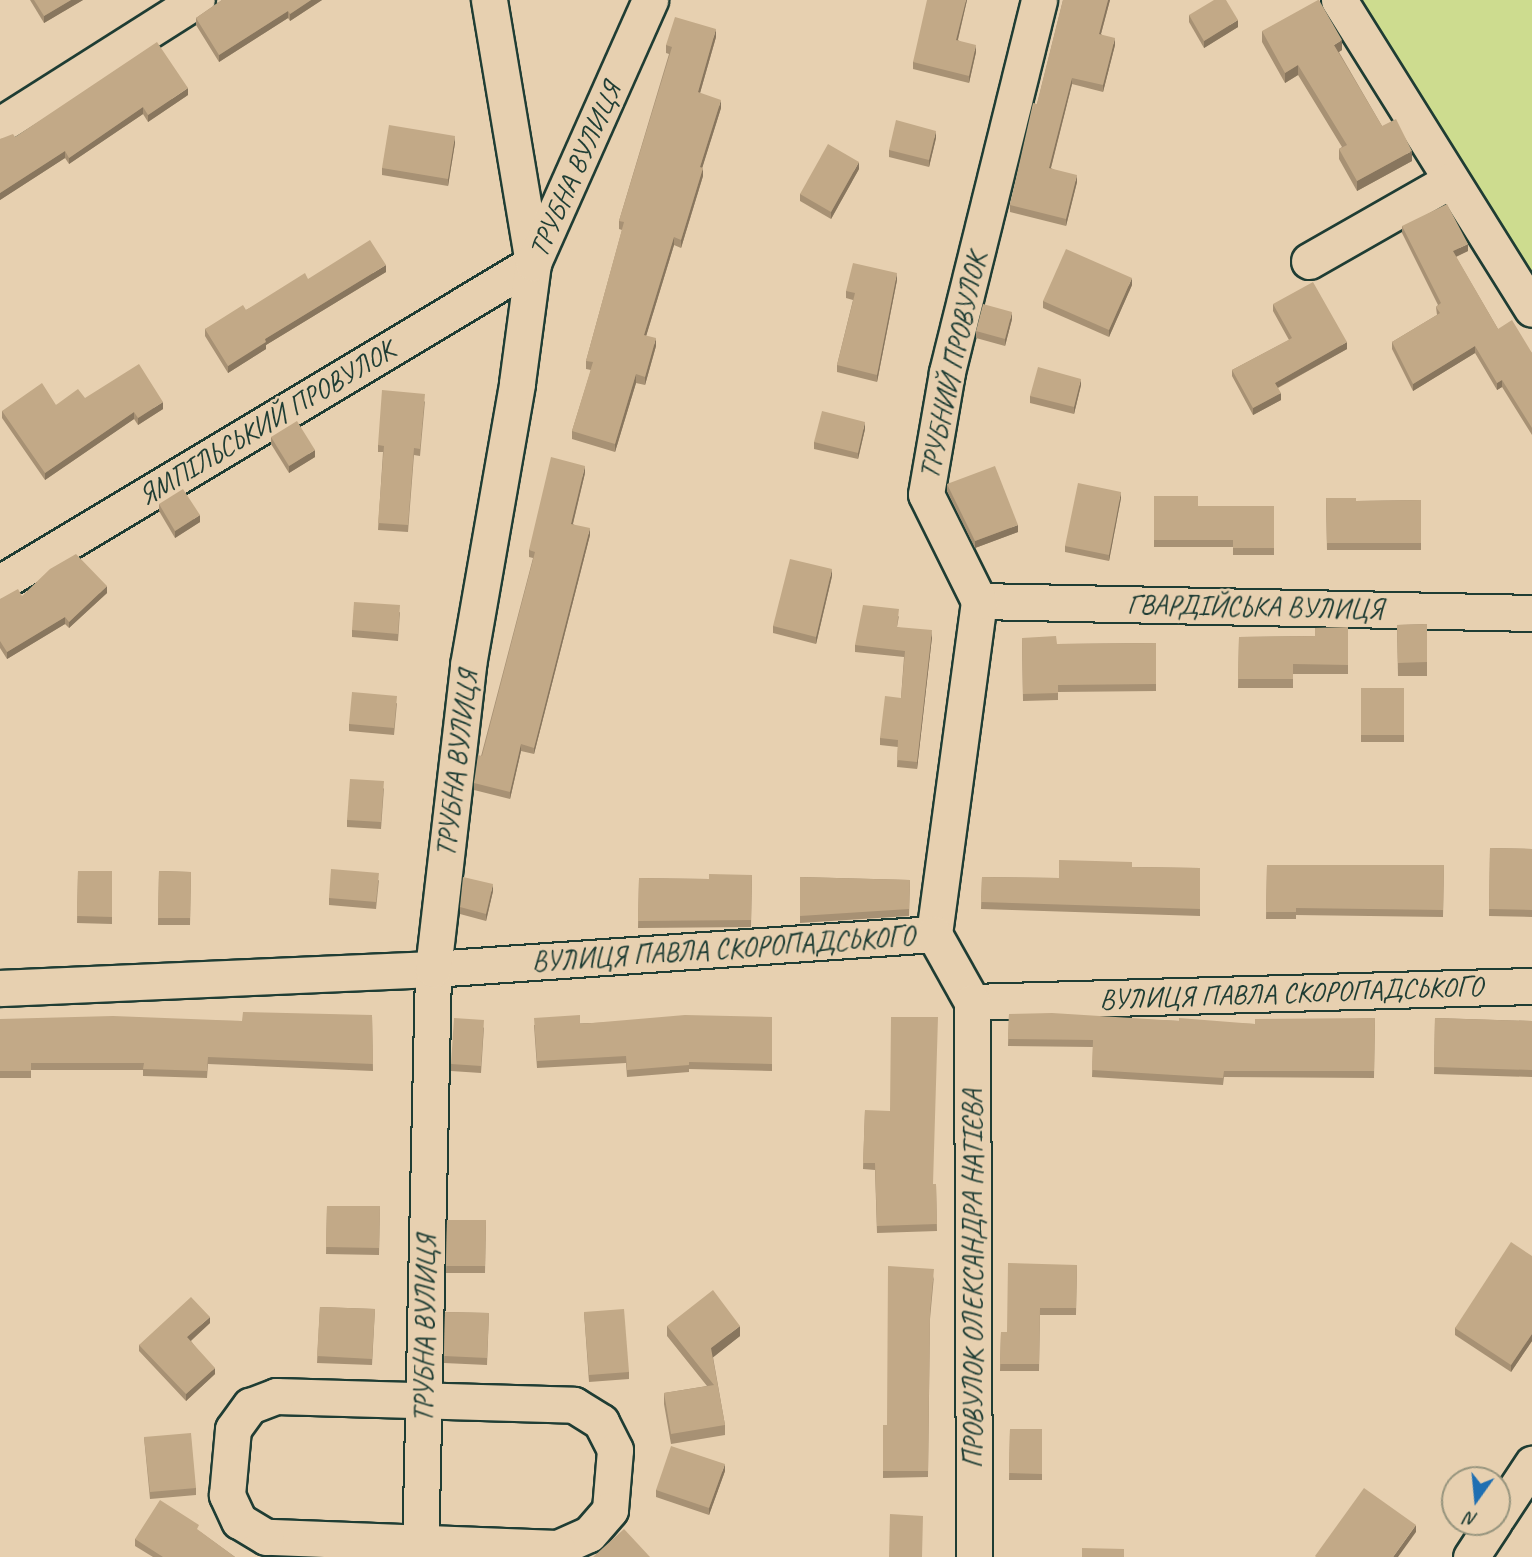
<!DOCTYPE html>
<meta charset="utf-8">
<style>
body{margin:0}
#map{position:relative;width:1532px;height:1557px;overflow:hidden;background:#e7d0b0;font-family:Caveat,sans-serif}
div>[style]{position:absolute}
.green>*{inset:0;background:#cddc8f}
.roads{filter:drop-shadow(2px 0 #1f3d34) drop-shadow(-2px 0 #1f3d34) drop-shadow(0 2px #1f3d34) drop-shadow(0 -2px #1f3d34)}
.minor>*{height:35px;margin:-17.5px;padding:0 17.5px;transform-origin:17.5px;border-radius:17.5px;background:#e7d0b0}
.wall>*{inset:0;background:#a79174}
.shaded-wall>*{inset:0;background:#88765e}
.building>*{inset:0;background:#c2a987}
span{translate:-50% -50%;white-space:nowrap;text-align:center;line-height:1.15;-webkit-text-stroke:5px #e7d0b0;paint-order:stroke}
.street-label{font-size:28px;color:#1f3d34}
.north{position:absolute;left:1441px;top:1466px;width:70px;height:70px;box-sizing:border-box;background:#e7d0b0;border:2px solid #97957e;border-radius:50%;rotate:195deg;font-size:19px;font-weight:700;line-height:28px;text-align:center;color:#1f3d34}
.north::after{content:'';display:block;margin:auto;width:24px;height:32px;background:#1f6fb2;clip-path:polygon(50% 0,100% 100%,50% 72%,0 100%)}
</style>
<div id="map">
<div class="green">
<i style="clip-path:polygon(1355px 0,1532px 0,1532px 273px,1461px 170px)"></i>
</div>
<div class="roads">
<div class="minor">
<i style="left:1339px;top:0;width:364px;rotate:58deg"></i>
<i style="left:0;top:125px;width:233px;rotate:-32.4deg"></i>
<i style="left:1309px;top:261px;width:163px;rotate:-29.7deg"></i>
<i style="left:0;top:583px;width:622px;rotate:-30.98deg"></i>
<i style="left:533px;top:263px;width:267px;rotate:-99.5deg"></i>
<i style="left:979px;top:601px;width:553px;rotate:1.24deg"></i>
<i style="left:934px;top:934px;width:336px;rotate:-82.3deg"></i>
<i style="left:979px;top:601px;width:119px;rotate:-116.4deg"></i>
<i style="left:926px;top:494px;width:124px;rotate:-80.2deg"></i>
<i style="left:947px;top:372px;width:383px;rotate:-76.1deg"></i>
<i style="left:0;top:988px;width:433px;rotate:-2.5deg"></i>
<i style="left:433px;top:969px;width:502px;rotate:-4deg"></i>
<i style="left:934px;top:934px;width:78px;rotate:60.8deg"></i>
<i style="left:972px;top:1002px;width:560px;rotate:-1.64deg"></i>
<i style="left:972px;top:1002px;width:555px;rotate:89.79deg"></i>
<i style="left:276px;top:1396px;width:298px;rotate:1.7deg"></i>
<i style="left:574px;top:1405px;width:32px;rotate:32deg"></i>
<i style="left:601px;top:1422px;width:31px;rotate:63deg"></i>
<i style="left:615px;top:1450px;width:60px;rotate:94.8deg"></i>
<i style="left:610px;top:1510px;width:32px;rotate:131deg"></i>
<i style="left:589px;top:1534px;width:35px;rotate:156deg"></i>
<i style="left:557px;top:1548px;width:291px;rotate:-177.8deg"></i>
<i style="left:266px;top:1537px;width:31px;rotate:-149deg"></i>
<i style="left:239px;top:1521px;width:29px;rotate:-115deg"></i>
<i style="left:227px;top:1495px;width:66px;rotate:-84.8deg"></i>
<i style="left:233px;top:1429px;width:29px;rotate:-54deg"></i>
<i style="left:250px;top:1406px;width:28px;rotate:-21deg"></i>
<i style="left:1497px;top:1517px;width:64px;rotate:-56.6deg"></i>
<i style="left:420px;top:1557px;width:588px;rotate:-88.73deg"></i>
<i style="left:433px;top:969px;width:306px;rotate:-83.4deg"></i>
<i style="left:468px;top:665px;width:286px;rotate:-80.1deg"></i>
<i style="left:517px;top:383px;width:121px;rotate:-82.4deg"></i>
<i style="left:533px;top:263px;width:288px;rotate:-66deg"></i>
<i style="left:1471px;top:1557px;width:42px;rotate:-56.7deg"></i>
</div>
</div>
<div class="wall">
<i style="clip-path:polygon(30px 0,83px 0,44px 23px)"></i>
<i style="clip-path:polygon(222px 0,322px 0,290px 21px,288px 18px,219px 62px,196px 25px,196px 18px)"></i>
<i style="clip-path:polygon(967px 0,958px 40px,976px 52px,969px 83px,913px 69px,913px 62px)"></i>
<i style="clip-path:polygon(1063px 0,1110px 0,1101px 34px,1115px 45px,1103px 92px,1072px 84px,1051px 168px,1077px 182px,1066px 226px,1010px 212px,1010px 205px,1037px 104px)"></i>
<i style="clip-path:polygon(1189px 15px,1238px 27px,1204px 48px,1189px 22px)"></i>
<i style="clip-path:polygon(1262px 31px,1342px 50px,1339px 52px,1382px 126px,1412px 161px,1357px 191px,1339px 159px,1339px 149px,1342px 147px,1298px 75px,1285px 83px,1262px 42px)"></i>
<i style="clip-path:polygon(716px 37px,700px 93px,721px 108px,702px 168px,703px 176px,681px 248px,674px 245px,646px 336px,656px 346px,645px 385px,636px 383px,615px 452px,572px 439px,572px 431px,591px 370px,586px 369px,586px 361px,622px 230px,619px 229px,619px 221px,669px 54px,666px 53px,666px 45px)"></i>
<i style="clip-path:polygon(188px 95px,148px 122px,143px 114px,69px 164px,65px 158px,0 200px,0 139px,15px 137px)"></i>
<i style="clip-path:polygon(936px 138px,929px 167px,889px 157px,889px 150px)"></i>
<i style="clip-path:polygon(455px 143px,448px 186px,382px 175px,382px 168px)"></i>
<i style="clip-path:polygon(859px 169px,831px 219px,800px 201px,800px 194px)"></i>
<i style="clip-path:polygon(1402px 226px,1468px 251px,1456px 257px,1498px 329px,1532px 353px,1532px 435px,1502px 387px,1497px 390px,1475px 353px,1413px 391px,1392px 349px,1392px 342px,1437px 315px,1436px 307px,1438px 305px,1402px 233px)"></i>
<i style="clip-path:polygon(386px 272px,266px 345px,266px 349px,228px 373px,205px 336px,205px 329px,246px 310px,308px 279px)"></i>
<i style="clip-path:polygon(897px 280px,877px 382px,837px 372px,837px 365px,853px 300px,846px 298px,846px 291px)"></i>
<i style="clip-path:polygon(1132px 285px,1109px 337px,1043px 308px,1043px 301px)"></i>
<i style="clip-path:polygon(1273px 304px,1347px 349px,1278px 388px,1281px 400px,1253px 415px,1232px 376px,1232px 370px,1289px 340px,1273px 311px)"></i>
<i style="clip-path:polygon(1012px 319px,1005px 346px,976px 338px,976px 331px)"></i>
<i style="clip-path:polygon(1081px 385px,1074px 414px,1030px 403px,1030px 396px)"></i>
<i style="clip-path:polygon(85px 398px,163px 409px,138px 425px,134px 419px,45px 480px,2px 418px,2px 411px,56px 405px)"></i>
<i style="clip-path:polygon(425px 401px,420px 456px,414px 455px,408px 532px,378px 530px,383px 452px,378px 452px,378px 445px)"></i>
<i style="clip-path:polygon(865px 429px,858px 459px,814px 449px,814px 442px)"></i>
<i style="clip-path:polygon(271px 437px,315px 457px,289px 473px,271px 444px)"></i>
<i style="clip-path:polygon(585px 473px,573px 524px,590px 535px,534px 754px,521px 751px,510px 799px,474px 790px,474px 783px,533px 558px,529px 557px,529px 550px)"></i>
<i style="clip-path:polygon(947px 484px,1018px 532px,975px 548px,947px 491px)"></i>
<i style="clip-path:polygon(1154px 496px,1198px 506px,1274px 506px,1274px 555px,1233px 555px,1233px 547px,1154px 547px)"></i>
<i style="clip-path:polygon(1121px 498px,1109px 561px,1065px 552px,1065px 546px)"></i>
<i style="clip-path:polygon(1326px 498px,1356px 501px,1421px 500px,1421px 550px,1327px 550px)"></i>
<i style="clip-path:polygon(159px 504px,200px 522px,175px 538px,159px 511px)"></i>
<i style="clip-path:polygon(832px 576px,816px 644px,773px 633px,773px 626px)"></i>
<i style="clip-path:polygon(107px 593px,69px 628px,65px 624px,7px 659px,0 648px,0 599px,22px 596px)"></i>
<i style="clip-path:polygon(400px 612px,398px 641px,352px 637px,352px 630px)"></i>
<i style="clip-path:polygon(899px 616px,897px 627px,932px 637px,917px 769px,897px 767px,898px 747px,880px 745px,880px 738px,901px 698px,904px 657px,855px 652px,855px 645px)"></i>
<i style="clip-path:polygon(1427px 624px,1427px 676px,1398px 676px,1397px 625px)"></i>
<i style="clip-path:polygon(1348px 627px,1348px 674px,1293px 674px,1293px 688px,1238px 688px,1239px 637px,1315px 636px)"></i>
<i style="clip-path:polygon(1022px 638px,1057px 644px,1156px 643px,1156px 691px,1058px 692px,1058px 700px,1023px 701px)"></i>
<i style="clip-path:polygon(1361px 688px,1404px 688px,1404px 742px,1361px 742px)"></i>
<i style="clip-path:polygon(397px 703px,394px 735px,349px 731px,349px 724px)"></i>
<i style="clip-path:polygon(384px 788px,381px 829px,347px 827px,347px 820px)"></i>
<i style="clip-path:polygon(1490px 848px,1532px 849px,1532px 917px,1489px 916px)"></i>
<i style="clip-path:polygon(1267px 865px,1444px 865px,1443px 917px,1296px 915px,1296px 919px,1266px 919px)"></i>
<i style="clip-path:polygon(1132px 867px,1200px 868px,1200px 916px,981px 909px,982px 877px,1059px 878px)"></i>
<i style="clip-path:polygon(78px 871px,112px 871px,112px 924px,77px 923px)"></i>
<i style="clip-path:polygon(159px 871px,191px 872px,190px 925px,158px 925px)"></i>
<i style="clip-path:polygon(752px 875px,751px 927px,638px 928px,639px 878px,709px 879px)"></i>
<i style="clip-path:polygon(800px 877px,910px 880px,909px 916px,800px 923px)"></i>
<i style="clip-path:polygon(379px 880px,376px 909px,329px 905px,329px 898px)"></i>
<i style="clip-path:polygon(493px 891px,486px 921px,460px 914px,460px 907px)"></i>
<i style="clip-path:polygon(1009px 1014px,1255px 1024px,1375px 1018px,1374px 1078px,1224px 1077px,1223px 1085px,1092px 1077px,1093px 1047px,1008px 1046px)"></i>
<i style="clip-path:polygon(372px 1015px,373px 1071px,208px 1064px,207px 1078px,143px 1076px,143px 1070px,31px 1070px,31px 1078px,0 1078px,0 1019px,242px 1021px)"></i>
<i style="clip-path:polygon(772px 1017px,772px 1071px,689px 1069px,689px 1072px,627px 1077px,626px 1063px,537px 1068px,534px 1025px)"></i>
<i style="clip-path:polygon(1435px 1018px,1532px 1021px,1532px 1077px,1434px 1074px)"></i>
<i style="clip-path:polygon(484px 1027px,481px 1073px,451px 1071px,451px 1064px)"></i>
<i style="clip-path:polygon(865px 1110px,933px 1184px,936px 1184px,937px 1231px,877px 1233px,875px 1170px,863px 1169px)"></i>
<i style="clip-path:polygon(327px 1206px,380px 1206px,379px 1255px,326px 1254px)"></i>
<i style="clip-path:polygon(447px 1220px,486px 1220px,485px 1273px,446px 1273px)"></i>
<i style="clip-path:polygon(1532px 1256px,1532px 1341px,1511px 1372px,1455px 1335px,1455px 1328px)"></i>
<i style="clip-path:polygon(1077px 1265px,1076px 1315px,1040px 1315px,1039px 1371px,1000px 1371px,1001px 1332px,1007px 1332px)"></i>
<i style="clip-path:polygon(934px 1276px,930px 1319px,928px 1477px,883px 1478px,883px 1425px,887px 1425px)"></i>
<i style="clip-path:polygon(320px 1307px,375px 1309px,372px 1365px,317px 1363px)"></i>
<i style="clip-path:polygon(445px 1312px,489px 1313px,487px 1365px,444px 1363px)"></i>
<i style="clip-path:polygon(584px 1312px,629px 1372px,629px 1379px,589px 1382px)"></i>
<i style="clip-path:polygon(210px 1323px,191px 1341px,215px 1374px,186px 1401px,139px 1351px,139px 1345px)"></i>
<i style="clip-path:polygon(667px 1326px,740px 1336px,713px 1357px,725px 1425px,725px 1435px,671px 1444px,664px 1404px,664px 1393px,707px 1386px,667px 1336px)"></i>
<i style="clip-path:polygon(1010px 1429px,1042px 1429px,1042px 1480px,1009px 1480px)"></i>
<i style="clip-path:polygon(144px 1437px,196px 1488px,196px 1495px,150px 1499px)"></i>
<i style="clip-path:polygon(725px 1471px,709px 1515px,656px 1497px,656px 1490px)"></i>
<i style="clip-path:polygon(199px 1531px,235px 1557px,153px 1557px,135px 1546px,135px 1539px)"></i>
</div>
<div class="shaded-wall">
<i style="clip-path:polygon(71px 0,83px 0,44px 23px,44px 16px)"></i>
<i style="clip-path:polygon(311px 0,322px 0,290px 21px,290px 14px)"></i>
<i style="clip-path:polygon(966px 0,967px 0,956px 47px,956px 40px)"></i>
<i style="clip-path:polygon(1108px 0,1110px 0,1099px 41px,1099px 34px)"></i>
<i style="clip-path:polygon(288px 11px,288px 18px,219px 62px,219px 55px)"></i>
<i style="clip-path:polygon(1238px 20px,1238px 27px,1204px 48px,1204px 41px)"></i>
<i style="clip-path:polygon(716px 29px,716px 37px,698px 100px,698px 92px)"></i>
<i style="clip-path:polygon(1115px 38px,1115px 45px,1103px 92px,1103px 85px)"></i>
<i style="clip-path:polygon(1342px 40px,1342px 50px,1334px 55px,1334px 45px)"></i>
<i style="clip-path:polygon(976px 45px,976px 52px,969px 83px,969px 76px)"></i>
<i style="clip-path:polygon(1298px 65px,1298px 75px,1285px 83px,1285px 73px)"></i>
<i style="clip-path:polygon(1072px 78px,1072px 84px,1049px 175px,1049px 168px)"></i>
<i style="clip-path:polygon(188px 88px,188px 95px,148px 122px,148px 115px)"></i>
<i style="clip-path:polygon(721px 100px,721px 108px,700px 175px,700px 167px)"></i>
<i style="clip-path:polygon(143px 107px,143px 114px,69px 164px,69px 158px)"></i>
<i style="clip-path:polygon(936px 131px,936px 138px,929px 167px,929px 160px)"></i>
<i style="clip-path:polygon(455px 136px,455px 143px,448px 186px,448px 179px)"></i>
<i style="clip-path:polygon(65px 151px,65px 158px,0 200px,0 193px)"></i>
<i style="clip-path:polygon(1412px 151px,1412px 161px,1357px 191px,1357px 181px)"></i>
<i style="clip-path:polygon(859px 162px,859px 169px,831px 219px,831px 212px)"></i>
<i style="clip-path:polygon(703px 168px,703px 176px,681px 248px,681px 240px)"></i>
<i style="clip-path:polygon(1077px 175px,1077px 182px,1066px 226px,1066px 219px)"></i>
<i style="clip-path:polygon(674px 237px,674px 245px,644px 343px,644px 335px)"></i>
<i style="clip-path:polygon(1468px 244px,1468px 251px,1453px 258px,1453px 251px)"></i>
<i style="clip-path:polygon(386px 265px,386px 272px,266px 345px,266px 349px,228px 373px,228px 366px,265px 339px)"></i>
<i style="clip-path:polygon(897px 273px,897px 280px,877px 382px,877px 375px)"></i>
<i style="clip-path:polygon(1132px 278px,1132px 285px,1109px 337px,1109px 330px)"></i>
<i style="clip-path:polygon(1012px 312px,1012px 319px,1005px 346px,1005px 339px)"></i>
<i style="clip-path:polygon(656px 338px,656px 346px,645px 385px,645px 377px)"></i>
<i style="clip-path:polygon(1347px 342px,1347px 349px,1275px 389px,1275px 383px)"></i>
<i style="clip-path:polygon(1475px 346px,1475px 353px,1413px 391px,1413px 384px)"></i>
<i style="clip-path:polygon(636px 374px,636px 383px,615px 452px,615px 444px)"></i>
<i style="clip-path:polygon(1081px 379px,1081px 385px,1074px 414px,1074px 407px)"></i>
<i style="clip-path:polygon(1502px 380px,1502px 387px,1497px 390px,1497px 383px)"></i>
<i style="clip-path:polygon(1281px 393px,1281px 400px,1253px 415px,1253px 408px)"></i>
<i style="clip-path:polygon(163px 402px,163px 409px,138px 425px,138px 418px)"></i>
<i style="clip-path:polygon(134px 412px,134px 419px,45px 480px,45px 473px)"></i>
<i style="clip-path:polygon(865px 422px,865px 429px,858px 459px,858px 453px)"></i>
<i style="clip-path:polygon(315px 450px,315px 457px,289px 473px,289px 466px)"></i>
<i style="clip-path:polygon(585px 466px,585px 473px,571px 531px,571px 524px)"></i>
<i style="clip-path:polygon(1121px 492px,1121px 498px,1109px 561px,1109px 555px)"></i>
<i style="clip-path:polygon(200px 515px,200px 522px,175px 538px,175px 531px)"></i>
<i style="clip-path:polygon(1018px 525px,1018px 532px,975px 548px,975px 541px)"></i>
<i style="clip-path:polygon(590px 528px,590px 535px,534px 754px,534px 748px)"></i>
<i style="clip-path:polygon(832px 569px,832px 576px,816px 644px,816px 637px)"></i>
<i style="clip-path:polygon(107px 586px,107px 593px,69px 628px,69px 622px)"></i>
<i style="clip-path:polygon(65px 617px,65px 624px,7px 659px,7px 652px)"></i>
<i style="clip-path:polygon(932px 630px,932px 637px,917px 769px,917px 762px)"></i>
<i style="clip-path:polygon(521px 744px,521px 751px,510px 799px,510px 792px)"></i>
<i style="clip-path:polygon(493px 884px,493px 891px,486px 921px,486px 914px)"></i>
<i style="clip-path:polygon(210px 1317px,210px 1323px,187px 1344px,187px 1337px)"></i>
<i style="clip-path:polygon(740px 1326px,740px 1336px,711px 1359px,711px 1348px)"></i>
<i style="clip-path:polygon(1532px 1334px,1532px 1341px,1511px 1372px,1511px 1365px)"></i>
<i style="clip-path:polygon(215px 1368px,215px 1374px,186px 1401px,186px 1394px)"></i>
<i style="clip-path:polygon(725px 1464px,725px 1471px,709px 1515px,709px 1508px)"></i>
<i style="clip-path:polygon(1416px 1525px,1416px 1532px,1398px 1557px,1393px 1557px)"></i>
</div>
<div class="building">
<i style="clip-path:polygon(34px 0,71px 0,44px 16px)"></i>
<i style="clip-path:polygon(222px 0,311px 0,290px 14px,288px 11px,219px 55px,196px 18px)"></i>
<i style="clip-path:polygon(927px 0,966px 0,956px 40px,976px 45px,969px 76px,913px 62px)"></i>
<i style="clip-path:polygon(1063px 0,1108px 0,1099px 34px,1115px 38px,1103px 85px,1072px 78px,1049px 168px,1077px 175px,1066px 219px,1010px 205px,1033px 103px,1037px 104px)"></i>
<i style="clip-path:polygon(1214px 0,1226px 0,1238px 20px,1204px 41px,1189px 15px)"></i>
<i style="clip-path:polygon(1318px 0,1319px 0,1342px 40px,1334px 45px,1382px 126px,1396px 119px,1412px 151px,1357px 181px,1339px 149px,1347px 145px,1298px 65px,1285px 73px,1262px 31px)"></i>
<i style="clip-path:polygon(675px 17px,716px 29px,698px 92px,721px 100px,700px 167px,703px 168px,681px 240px,674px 237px,644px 335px,656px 338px,645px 377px,636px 374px,615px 444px,572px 431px,593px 362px,586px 361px,624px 222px,619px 221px,672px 47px,666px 45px)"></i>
<i style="clip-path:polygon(157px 42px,188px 88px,148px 115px,143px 107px,69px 158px,65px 151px,0 193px,0 139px,13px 134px,15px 137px)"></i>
<i style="clip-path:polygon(896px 120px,936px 131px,929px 160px,889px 150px)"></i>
<i style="clip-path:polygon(389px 125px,455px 136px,448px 179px,382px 168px)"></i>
<i style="clip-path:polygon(828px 144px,859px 162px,831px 212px,800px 194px)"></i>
<i style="clip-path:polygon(1447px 204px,1468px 244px,1453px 251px,1498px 329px,1512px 320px,1532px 353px,1532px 428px,1502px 380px,1497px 383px,1475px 346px,1413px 384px,1392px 342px,1440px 313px,1436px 307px,1441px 303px,1402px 226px)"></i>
<i style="clip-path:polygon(370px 240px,386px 265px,265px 339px,266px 342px,228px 366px,205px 329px,243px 305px,246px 310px,305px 273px,308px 279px)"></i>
<i style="clip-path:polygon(1066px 249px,1132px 278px,1109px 330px,1043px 301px)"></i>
<i style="clip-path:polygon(853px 263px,897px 273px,877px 375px,837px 365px,855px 293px,846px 291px)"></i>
<i style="clip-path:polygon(1313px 282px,1347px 342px,1275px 383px,1281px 393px,1253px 408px,1232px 370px,1292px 338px,1273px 304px)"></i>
<i style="clip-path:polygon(983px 304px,1012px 312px,1005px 339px,976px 331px)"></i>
<i style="clip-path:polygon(139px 364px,163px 402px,138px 418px,134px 412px,45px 473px,2px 411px,42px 383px,56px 405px,78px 389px,85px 398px)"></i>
<i style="clip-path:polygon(1038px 367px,1081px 379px,1074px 407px,1030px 396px)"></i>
<i style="clip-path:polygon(382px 390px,425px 394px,420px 449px,414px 448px,408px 525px,378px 523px,384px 446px,378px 445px)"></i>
<i style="clip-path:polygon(822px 411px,865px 422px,858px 453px,814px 442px)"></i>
<i style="clip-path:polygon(297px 421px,315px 450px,289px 466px,271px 437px)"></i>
<i style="clip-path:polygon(551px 457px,585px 466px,571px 524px,590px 528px,534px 748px,521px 744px,510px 792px,474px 783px,478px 755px,482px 756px,535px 552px,529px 550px)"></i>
<i style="clip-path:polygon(995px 466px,1018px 525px,975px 541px,947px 484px)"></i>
<i style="clip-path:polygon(1078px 483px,1121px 492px,1109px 555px,1065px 546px)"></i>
<i style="clip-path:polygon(183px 489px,200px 515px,175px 531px,159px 504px)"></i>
<i style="clip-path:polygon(1154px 496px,1198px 496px,1198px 506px,1274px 506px,1274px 548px,1233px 548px,1233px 540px,1154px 540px)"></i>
<i style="clip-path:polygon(1326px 498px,1356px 498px,1356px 501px,1421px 500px,1421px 543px,1327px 543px)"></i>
<i style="clip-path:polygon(76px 554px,107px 586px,69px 622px,65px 617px,7px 652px,0 641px,0 599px,18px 589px,22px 596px,50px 569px)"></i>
<i style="clip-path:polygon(790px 559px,832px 569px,816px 637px,773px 626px)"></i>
<i style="clip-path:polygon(354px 602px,400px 605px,398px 634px,352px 630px)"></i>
<i style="clip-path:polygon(863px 605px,899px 609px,897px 627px,932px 630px,917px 762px,897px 760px,898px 740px,880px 738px,885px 696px,901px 698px,905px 651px,855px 645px)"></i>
<i style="clip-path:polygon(1427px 624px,1427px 662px,1398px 663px,1397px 625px)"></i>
<i style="clip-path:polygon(1348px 627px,1348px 665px,1293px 664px,1293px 679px,1238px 679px,1239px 637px,1315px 636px,1315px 628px)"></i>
<i style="clip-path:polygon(1056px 636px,1057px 644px,1156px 643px,1156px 684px,1058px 685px,1058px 693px,1023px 694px,1022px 638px)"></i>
<i style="clip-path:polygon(1361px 688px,1404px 688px,1404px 735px,1361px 735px)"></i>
<i style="clip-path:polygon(352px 692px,397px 696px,394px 728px,349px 724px)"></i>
<i style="clip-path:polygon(350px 779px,384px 781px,381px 822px,347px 820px)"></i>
<i style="clip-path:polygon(1490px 848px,1532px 849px,1532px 910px,1489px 909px)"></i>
<i style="clip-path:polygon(1059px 860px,1132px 862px,1132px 867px,1200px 868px,1200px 909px,981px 902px,982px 877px,1059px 878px)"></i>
<i style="clip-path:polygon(1267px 865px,1444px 865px,1443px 910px,1296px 908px,1296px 912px,1266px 912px)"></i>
<i style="clip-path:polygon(331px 869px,379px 873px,376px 902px,329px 898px)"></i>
<i style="clip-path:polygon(78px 871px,112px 871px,112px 917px,77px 916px)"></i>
<i style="clip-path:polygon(159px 871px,191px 872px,190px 918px,158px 918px)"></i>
<i style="clip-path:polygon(709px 874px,752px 875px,751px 920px,638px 921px,639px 878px,709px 879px)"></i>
<i style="clip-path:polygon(463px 877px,493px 884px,486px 914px,460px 907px)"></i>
<i style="clip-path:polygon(800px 877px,910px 880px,909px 909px,800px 916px)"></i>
<i style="clip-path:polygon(243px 1012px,372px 1015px,373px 1064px,208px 1057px,207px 1071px,143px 1069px,144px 1063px,31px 1063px,31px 1071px,0 1071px,0 1019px,113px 1016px,242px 1021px)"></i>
<i style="clip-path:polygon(1052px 1013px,1179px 1021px,1179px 1018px,1255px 1024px,1255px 1019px,1375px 1018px,1374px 1071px,1224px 1071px,1223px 1078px,1092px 1070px,1093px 1040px,1008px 1039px,1009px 1014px)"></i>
<i style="clip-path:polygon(580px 1015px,580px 1024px,685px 1015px,772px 1017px,772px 1064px,689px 1062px,689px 1065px,627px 1070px,626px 1056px,537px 1061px,534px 1018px)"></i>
<i style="clip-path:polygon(891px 1017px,938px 1017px,933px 1184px,936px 1184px,937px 1224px,877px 1226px,875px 1163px,863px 1163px,865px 1110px,890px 1111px)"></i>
<i style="clip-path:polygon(454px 1018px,484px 1020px,481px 1066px,451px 1064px)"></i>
<i style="clip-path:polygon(1435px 1018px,1532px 1021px,1532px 1070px,1434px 1067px)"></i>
<i style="clip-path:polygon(327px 1206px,380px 1206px,379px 1248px,326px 1247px)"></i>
<i style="clip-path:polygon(447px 1220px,486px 1220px,485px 1266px,446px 1266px)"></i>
<i style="clip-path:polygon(1511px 1242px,1532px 1256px,1532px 1334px,1511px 1365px,1455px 1328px)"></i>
<i style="clip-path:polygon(1008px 1263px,1077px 1265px,1076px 1308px,1040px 1308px,1039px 1364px,1000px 1364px,1001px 1332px,1007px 1332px)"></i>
<i style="clip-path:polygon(888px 1266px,934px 1269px,930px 1312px,928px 1471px,883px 1471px,883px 1425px,887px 1425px)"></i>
<i style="clip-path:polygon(713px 1290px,740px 1326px,711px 1348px,725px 1425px,671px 1434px,664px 1393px,714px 1385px,667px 1326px)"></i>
<i style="clip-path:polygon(191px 1297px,210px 1317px,187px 1337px,215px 1368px,186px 1394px,139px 1345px)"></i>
<i style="clip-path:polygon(320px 1307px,375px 1309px,372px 1359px,317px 1356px)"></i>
<i style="clip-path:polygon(624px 1309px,629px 1372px,589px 1375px,584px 1312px)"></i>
<i style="clip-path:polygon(445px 1312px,489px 1313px,487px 1358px,444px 1356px)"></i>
<i style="clip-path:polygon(1010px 1429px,1042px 1429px,1042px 1474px,1009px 1473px)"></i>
<i style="clip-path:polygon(191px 1433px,196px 1488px,150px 1492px,144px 1437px)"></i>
<i style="clip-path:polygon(671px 1446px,725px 1464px,709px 1508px,656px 1490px)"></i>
<i style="clip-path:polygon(1364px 1488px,1416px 1525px,1393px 1557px,1316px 1557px,1315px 1556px)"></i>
<i style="clip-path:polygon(160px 1500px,199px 1525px,197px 1529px,235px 1557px,163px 1557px,135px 1539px)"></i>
<i style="clip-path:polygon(890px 1514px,923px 1516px,922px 1557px,889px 1557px)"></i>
<i style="clip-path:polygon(624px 1529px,650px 1557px,593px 1557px)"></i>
<i style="clip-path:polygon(1082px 1548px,1124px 1549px,1124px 1557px,1082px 1557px)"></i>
</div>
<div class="street-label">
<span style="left:575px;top:170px;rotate:-66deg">ТРУБНА ВУЛИЦЯ</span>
<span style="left:953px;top:366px;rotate:-78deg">ТРУБНИЙ ПРОВУЛОК</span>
<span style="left:266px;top:423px;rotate:-31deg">ЯМПІЛЬСЬКИЙ ПРОВУЛОК</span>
<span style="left:1255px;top:607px;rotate:1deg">ГВАРДІЙСЬКА ВУЛИЦЯ</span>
<span style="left:457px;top:764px;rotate:-83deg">ТРУБНА ВУЛИЦЯ</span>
<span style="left:723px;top:949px;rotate:-4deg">ВУЛИЦЯ ПАВЛА СКОРОПАДСЬКОГО</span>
<span style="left:1291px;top:993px;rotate:-2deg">ВУЛИЦЯ ПАВЛА СКОРОПАДСЬКОГО</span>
<span style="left:973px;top:1279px;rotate:-90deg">ПРОВУЛОК ОЛЕКСАНДРА НАТІЄВА</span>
<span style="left:425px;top:1329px;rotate:-89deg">ТРУБНА ВУЛИЦЯ</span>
</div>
<div class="north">N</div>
</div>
